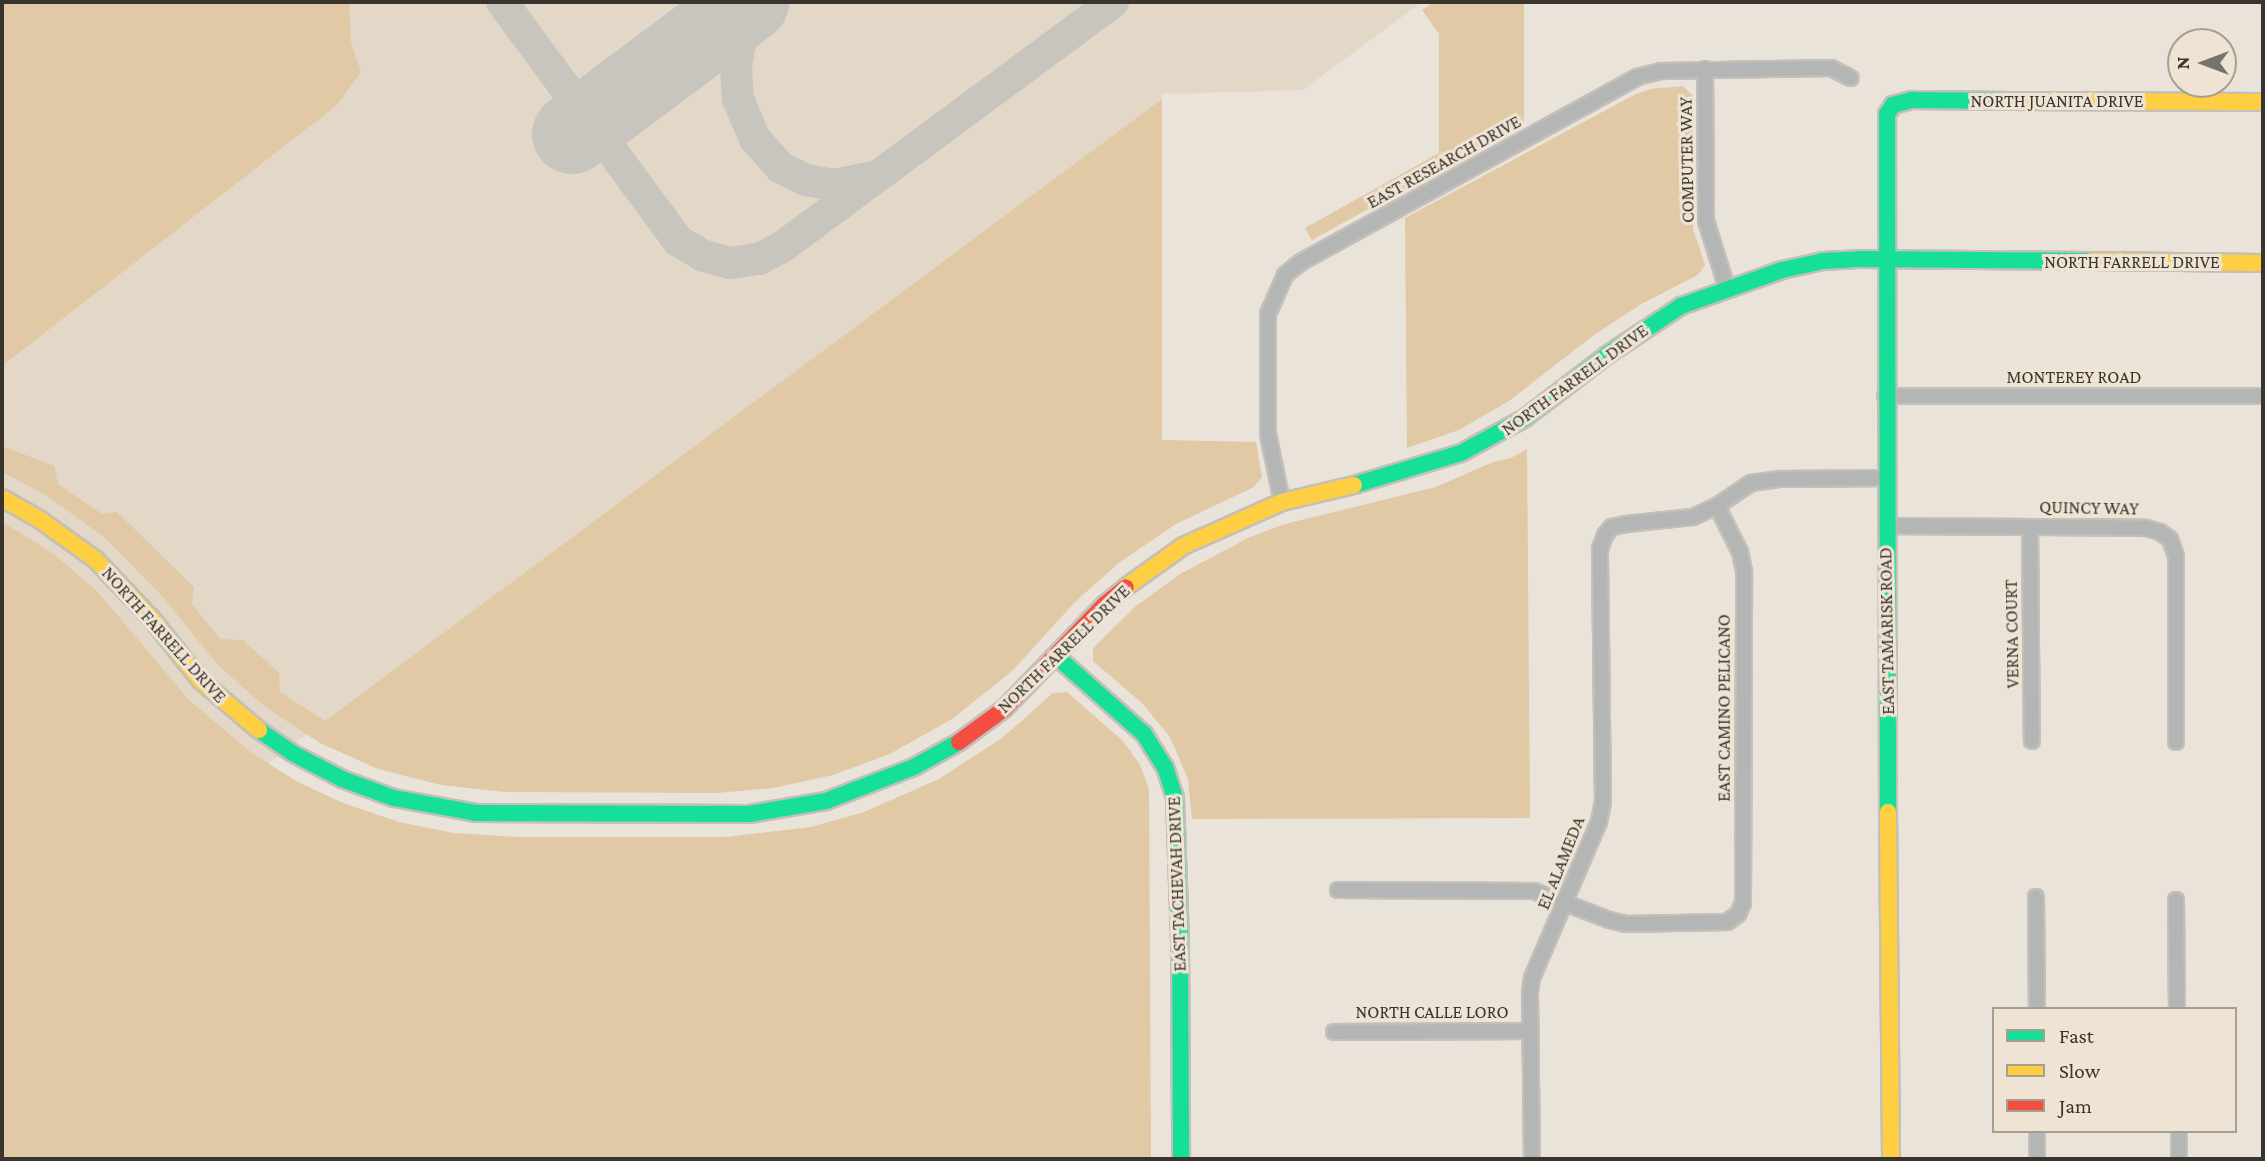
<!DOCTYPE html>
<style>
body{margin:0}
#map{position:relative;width:2265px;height:1161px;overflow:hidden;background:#e9e3d9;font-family:"Crimson Pro",serif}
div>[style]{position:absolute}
.built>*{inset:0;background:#e3d7c7}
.green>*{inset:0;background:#e0c9a4}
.taxiway>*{height:32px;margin:-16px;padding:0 16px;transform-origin:16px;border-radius:16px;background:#c8c4be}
.runway>*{height:80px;margin:-40px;padding:0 40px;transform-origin:40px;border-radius:40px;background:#c8c4be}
.roads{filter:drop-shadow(2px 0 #c4bfb8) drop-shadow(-2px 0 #c4bfb8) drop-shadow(0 2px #c4bfb8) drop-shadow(0 -2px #c4bfb8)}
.street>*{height:14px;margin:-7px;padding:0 7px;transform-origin:7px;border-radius:7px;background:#b4b5b5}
.fast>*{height:16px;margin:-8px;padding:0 8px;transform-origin:8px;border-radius:8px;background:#16e098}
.slow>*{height:16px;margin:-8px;padding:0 8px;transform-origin:8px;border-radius:8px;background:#ffcf43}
.jam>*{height:16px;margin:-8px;padding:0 8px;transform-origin:8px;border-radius:8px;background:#f24e42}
span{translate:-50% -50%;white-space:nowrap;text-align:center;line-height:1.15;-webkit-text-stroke:6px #efe4d3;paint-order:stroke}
.street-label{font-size:18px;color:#39352e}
.frame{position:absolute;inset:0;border:4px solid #39352e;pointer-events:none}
.legend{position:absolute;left:1992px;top:1007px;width:245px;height:126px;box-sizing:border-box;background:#efe4d3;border:2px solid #a69e91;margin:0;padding:9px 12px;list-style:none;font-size:21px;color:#39352e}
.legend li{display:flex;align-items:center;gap:14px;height:35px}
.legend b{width:35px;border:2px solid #a69e91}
.north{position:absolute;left:2167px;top:28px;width:70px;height:70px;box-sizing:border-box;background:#efe4d3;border:2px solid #a69e91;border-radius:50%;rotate:270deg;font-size:19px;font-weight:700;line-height:28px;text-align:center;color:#39352e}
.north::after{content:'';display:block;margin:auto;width:24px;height:32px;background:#77726a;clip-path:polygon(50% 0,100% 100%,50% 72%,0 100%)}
</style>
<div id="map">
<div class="built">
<i style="clip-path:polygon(2px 2px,1422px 2px,1303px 90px,1162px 94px,1162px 440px,705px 439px,192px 820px,109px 820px,108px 1159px,2px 1159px)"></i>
</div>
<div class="green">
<i style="clip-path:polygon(2px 2px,349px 2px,351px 42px,361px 72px,337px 105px,2px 366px)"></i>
<i style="clip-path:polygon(1434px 2px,1524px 2px,1524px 123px,1312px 240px,1305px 228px,1439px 153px,1439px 34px,1422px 10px)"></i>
<i style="clip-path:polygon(1683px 86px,1692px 95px,1693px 229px,1705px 265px,1698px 275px,1643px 303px,1594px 335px,1509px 401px,1459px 430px,1407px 448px,1405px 218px,1636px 94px,1651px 89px)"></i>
<i style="clip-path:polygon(1162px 99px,1162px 440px,1256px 442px,1262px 477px,1254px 487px,1176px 524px,1120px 562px,1076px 601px,1012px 671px,952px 719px,890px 754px,833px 775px,773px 788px,717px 793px,506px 792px,441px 785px,378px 769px,320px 743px,264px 706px,217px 664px,163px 597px,105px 538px,46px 495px,2px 472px,2px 446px,54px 466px,58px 484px,102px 514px,117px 512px,194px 587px,192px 604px,220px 639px,243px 640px,279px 673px,280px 692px,325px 721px)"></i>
<i style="clip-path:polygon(1527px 449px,1530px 818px,1192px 819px,1188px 779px,1170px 737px,1142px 703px,1093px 661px,1093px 648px,1136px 606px,1180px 574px,1250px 537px,1285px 524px,1436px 487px,1493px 462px,1511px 458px)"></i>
<i style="clip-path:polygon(2px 522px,51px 552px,96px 590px,190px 701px,253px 754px,298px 782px,343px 803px,399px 822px,453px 833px,517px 837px,726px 837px,811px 827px,864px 812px,939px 779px,1002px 738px,1053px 693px,1067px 692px,1124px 742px,1140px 765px,1149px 789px,1151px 1159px,2px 1159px)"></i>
</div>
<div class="taxiway">
<i style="left:502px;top:2px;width:297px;rotate:53.6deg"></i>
<i style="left:678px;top:241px;width:30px;rotate:30deg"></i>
<i style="left:704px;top:256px;width:27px;rotate:15deg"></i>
<i style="left:730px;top:263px;width:29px;rotate:-8deg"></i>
<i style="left:759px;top:259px;width:26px;rotate:-28deg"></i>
<i style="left:782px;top:247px;width:412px;rotate:-36.5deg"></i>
<i style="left:761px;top:2px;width:42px;rotate:118.4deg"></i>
<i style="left:741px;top:39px;width:26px;rotate:101deg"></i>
<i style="left:736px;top:65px;width:34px;rotate:87deg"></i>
<i style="left:738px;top:99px;width:43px;rotate:67deg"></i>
<i style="left:755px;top:139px;width:38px;rotate:48deg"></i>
<i style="left:780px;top:167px;width:29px;rotate:27deg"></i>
<i style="left:806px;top:180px;width:29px;rotate:10deg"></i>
<i style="left:835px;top:185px;width:38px;rotate:-12deg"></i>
</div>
<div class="runway">
<i style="left:572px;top:134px;width:221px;rotate:-36.7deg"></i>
</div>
<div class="roads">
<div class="street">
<i style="left:1705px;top:69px;width:152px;rotate:89.6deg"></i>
<i style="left:1706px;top:221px;width:70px;rotate:72.6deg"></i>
<i style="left:1885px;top:396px;width:378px"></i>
<i style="left:1282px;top:502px;width:69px;rotate:-101.6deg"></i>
<i style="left:1268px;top:434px;width:120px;rotate:-90deg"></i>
<i style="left:1268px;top:314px;width:43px;rotate:-66.4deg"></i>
<i style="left:1285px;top:275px;width:21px;rotate:-39deg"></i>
<i style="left:1301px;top:262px;width:384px;rotate:-28.8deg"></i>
<i style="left:1637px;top:77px;width:25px;rotate:-14deg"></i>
<i style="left:1661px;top:71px;width:170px;rotate:-1deg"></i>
<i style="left:1831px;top:68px;width:22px;rotate:27deg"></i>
<i style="left:1886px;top:526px;width:260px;rotate:0.4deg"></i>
<i style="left:2146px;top:528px;width:15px;rotate:16deg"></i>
<i style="left:2160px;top:532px;width:12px;rotate:35deg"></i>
<i style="left:2170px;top:539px;width:18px;rotate:71deg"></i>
<i style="left:2176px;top:556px;width:186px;rotate:90deg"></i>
<i style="left:2030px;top:527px;width:214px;rotate:89.5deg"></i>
<i style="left:1338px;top:890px;width:196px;rotate:0.3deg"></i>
<i style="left:1534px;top:891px;width:80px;rotate:21.1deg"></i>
<i style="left:1609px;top:920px;width:17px;rotate:13deg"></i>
<i style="left:1626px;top:924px;width:101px;rotate:-1.1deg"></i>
<i style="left:1727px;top:922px;width:14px;rotate:-36deg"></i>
<i style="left:1738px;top:914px;width:12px;rotate:-66deg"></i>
<i style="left:1743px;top:903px;width:332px;rotate:-89.8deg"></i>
<i style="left:1744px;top:571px;width:19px;rotate:-102deg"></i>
<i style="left:1740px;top:552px;width:51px;rotate:-116.6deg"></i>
<i style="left:2036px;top:897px;width:112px;rotate:89.5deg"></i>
<i style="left:2176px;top:900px;width:109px;rotate:89.5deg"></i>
<i style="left:1334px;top:1032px;width:196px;rotate:-0.3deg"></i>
<i style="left:2037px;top:1131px;width:28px;rotate:90deg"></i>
<i style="left:2179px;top:1131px;width:28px;rotate:90deg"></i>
<i style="left:1532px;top:1159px;width:167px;rotate:-90.7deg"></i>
<i style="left:1530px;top:992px;width:14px;rotate:-82deg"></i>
<i style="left:1532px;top:978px;width:170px;rotate:-66.8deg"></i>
<i style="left:1599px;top:822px;width:21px;rotate:-79deg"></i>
<i style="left:1603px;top:801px;width:252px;rotate:-90.7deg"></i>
<i style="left:1600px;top:549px;width:15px;rotate:-70deg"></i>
<i style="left:1605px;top:535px;width:11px;rotate:-49deg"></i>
<i style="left:1612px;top:527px;width:14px;rotate:-12deg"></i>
<i style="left:1626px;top:524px;width:67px;rotate:-6deg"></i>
<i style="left:1693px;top:517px;width:26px;rotate:-25deg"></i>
<i style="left:1717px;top:506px;width:41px;rotate:-34.1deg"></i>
<i style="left:1751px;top:483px;width:30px;rotate:-8deg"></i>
<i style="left:1781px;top:479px;width:104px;rotate:-0.6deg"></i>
</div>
<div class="fast">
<i style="left:1354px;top:485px;width:112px;rotate:-16.7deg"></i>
<i style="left:1461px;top:453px;width:73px;rotate:-28.7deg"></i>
<i style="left:1525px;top:418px;width:103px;rotate:-37.5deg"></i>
<i style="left:1607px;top:355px;width:89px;rotate:-33.5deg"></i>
<i style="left:1681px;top:306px;width:107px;rotate:-19.6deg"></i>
<i style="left:1782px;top:270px;width:42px;rotate:-12.4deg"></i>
<i style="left:1823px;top:261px;width:36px;rotate:-3deg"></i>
<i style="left:1859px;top:259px;width:233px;rotate:0.5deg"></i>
<i style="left:1056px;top:656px;width:118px;rotate:41.6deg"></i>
<i style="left:1144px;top:734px;width:39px;rotate:58deg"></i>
<i style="left:1165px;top:767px;width:33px;rotate:72deg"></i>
<i style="left:1175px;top:798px;width:144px;rotate:88deg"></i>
<i style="left:1180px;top:942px;width:217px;rotate:89.7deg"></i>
<i style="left:259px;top:730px;width:42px;rotate:34.4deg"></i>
<i style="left:294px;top:754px;width:54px;rotate:27.5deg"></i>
<i style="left:342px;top:779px;width:55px;rotate:20.1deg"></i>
<i style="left:394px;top:798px;width:83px;rotate:10.4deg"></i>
<i style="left:476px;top:813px;width:273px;rotate:0.2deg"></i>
<i style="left:749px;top:814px;width:78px;rotate:-9.6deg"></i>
<i style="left:826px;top:801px;width:94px;rotate:-21.1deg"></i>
<i style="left:914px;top:767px;width:51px;rotate:-29.1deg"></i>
<i style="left:1888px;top:812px;width:698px;rotate:-90.08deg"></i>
<i style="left:1887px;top:114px;width:11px;rotate:-56deg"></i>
<i style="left:1893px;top:105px;width:20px;rotate:-15deg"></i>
<i style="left:1912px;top:100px;width:99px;rotate:0.6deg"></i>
</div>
<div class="slow">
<i style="left:2011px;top:101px;width:252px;rotate:0.2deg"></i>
<i style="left:2092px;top:261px;width:171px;rotate:0.7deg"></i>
<i style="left:2px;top:498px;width:43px;rotate:29.6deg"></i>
<i style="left:39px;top:519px;width:70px;rotate:35.7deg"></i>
<i style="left:96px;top:560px;width:81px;rotate:46.5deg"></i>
<i style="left:152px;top:619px;width:79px;rotate:51.7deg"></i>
<i style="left:201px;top:681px;width:76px;rotate:40.2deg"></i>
<i style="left:1126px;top:587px;width:70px;rotate:-35.7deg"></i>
<i style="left:1183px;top:546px;width:108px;rotate:-24deg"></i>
<i style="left:1282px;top:502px;width:74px;rotate:-13.3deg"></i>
<i style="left:1888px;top:812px;width:347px;rotate:89.5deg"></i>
</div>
<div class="jam">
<i style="left:959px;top:742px;width:56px;rotate:-36.3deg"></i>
<i style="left:1004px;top:709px;width:144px;rotate:-46.1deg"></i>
<i style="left:1104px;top:605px;width:28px;rotate:-39deg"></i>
</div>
</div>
<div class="street-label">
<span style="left:2057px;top:101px">NORTH JUANITA DRIVE</span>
<span style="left:1687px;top:160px;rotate:-91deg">COMPUTER WAY</span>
<span style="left:1444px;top:162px;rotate:-29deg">EAST RESEARCH DRIVE</span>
<span style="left:2132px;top:262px">NORTH FARRELL DRIVE</span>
<span style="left:2074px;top:377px">MONTEREY ROAD</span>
<span style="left:1575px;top:380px;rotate:-36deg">NORTH FARRELL DRIVE</span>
<span style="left:2089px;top:508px;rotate:1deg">QUINCY WAY</span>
<span style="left:1887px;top:631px;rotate:-91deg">EAST TAMARISK ROAD</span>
<span style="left:2012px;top:634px;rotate:-91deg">VERNA COURT</span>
<span style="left:164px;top:635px;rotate:48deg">NORTH FARRELL DRIVE</span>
<span style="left:1064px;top:649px;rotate:-44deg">NORTH FARRELL DRIVE</span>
<span style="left:1724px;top:708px;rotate:-90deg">EAST CAMINO PELICANO</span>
<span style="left:1561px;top:863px;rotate:-68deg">EL ALAMEDA</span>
<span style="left:1177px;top:884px;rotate:-92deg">EAST TACHEVAH DRIVE</span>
<span style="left:1432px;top:1012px">NORTH CALLE LORO</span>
</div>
<div class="frame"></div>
<ul class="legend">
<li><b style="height:9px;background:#16e098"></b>Fast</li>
<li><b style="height:9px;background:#ffcf43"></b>Slow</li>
<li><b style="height:9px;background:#f24e42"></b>Jam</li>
</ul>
<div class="north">N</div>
</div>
